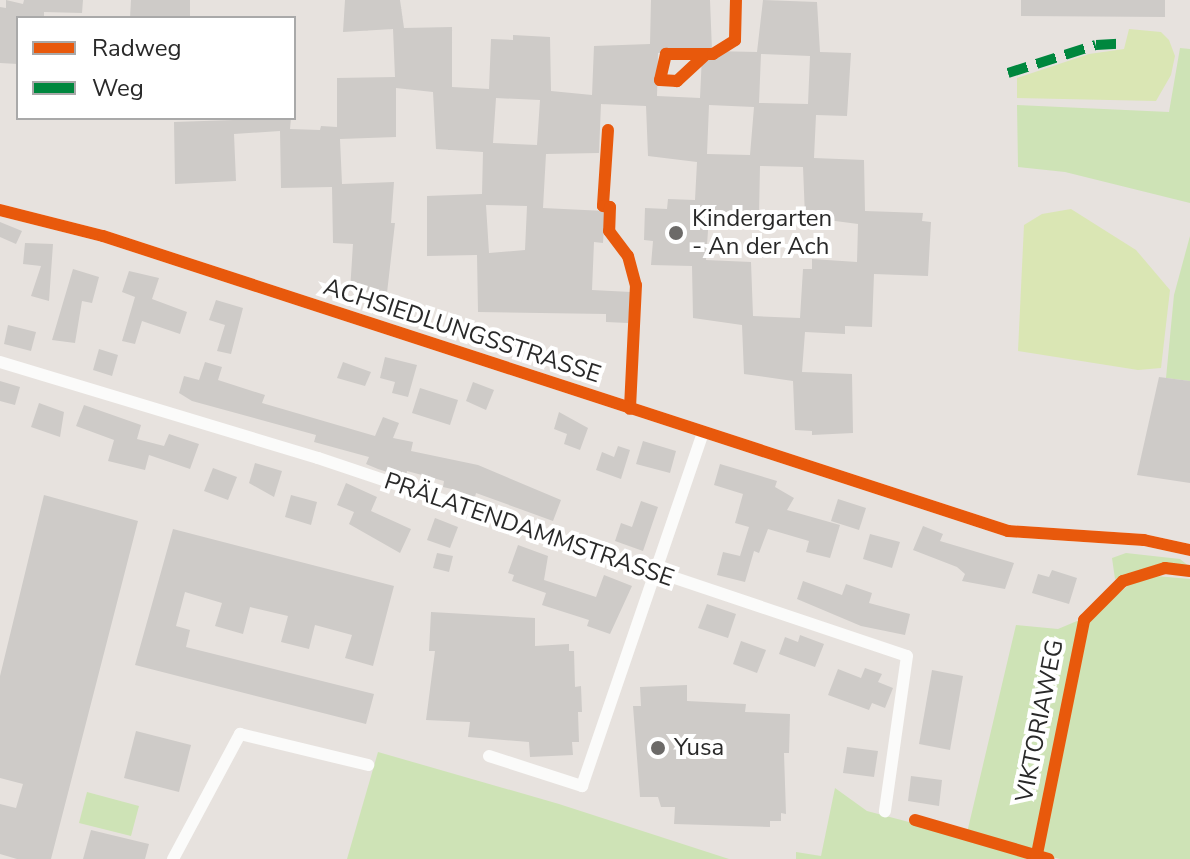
<!DOCTYPE html>
<meta charset="utf-8">
<style>
body{margin:0}
#map{position:relative;width:1190px;height:859px;overflow:hidden;background:#e7e2de;font-family:"Nunito Sans",sans-serif}
div>[style]{position:absolute}
.green>*{inset:0;background:#cee3b6}
.pitch>*{inset:0;background:#dae6b4}
.building>*{inset:0;background:#cecbc8}
.street>*{height:12px;margin:-6px;padding:0 6px;transform-origin:6px;border-radius:6px;background:#fbfbfa}
.quiet>*{height:10px;margin-top:-5px;transform-origin:0;background:repeating-linear-gradient(90deg,#00873e 0 20px,transparent 0 30px)}
.cycleway>*{height:12px;margin:-6px;padding:0 6px;transform-origin:6px;border-radius:6px;background:#e8590c}
.dots>*{width:22px;height:22px;translate:-50% -50%;box-sizing:border-box;border:4px solid #fff;border-radius:50%}
span{translate:-50% -50%;white-space:nowrap;text-align:center;line-height:1.15;-webkit-text-stroke:8px #fff;paint-order:stroke}
.poi-label{font-size:24px;color:#292929}
.left{translate:0 -50%;text-align:left}
.street-label{font-size:24px;color:#292929}
.legend{position:absolute;left:16px;top:16px;width:280px;height:104px;box-sizing:border-box;background:#fff;border:2px solid #a9a9a9;margin:0;padding:10px 14px;list-style:none;font-size:24px;color:#292929}
.legend li{display:flex;align-items:center;gap:16px;height:40px}
.legend b{width:40px;border:2px solid #a9a9a9}
</style>
<div id="map">
<div class="green">
<i style="clip-path:polygon(1180px 48px,1190px 49px,1190px 203px,1065px 172px,1018px 167px,1017px 105px,1169px 112px)"></i>
<i style="clip-path:polygon(1190px 236px,1190px 381px,1166px 378px,1174px 295px)"></i>
<i style="clip-path:polygon(1126px 553px,1180px 559px,1190px 567px,1162px 563px,1115px 579px,1112px 558px)"></i>
<i style="clip-path:polygon(1156px 576px,1190px 579px,1190px 859px,1060px 859px,981px 841px,1027px 859px,796px 859px,796px 852px,821px 856px,835px 788px,867px 811px,966px 837px,1016px 625px,1058px 629px,1096px 613px,1132px 582px)"></i>
<i style="clip-path:polygon(378px 752px,559px 804px,729px 859px,347px 859px)"></i>
<i style="clip-path:polygon(87px 792px,139px 806px,131px 836px,79px 823px)"></i>
</div>
<div class="pitch">
<i style="clip-path:polygon(1129px 29px,1161px 32px,1169px 40px,1175px 56px,1171px 75px,1156px 101px,1017px 98px,1017px 78px,1089px 54px,1124px 49px)"></i>
<i style="clip-path:polygon(1071px 209px,1136px 250px,1170px 290px,1161px 368px,1138px 370px,1018px 351px,1024px 225px,1042px 214px)"></i>
</div>
<div class="building">
<i style="clip-path:polygon(6px 0,23px 4px,24px 0,83px 0,82px 13px,44px 12px,44px 16px,18px 18px,18px 64px,0 63px,0 7px,6px 8px)"></i>
<i style="clip-path:polygon(131px 0,190px 0,190px 18px,130px 18px)"></i>
<i style="clip-path:polygon(evenodd,345px 0,400px 0,404px 28px,452px 27px,452px 87px,489px 89px,491px 39px,513px 40px,513px 35px,550px 37px,551px 91px,592px 95px,594px 46px,650px 44px,651px 0,710px 0,712px 51px,757px 52px,763px 0,817px 2px,820px 52px,851px 53px,847px 116px,816px 115px,814px 158px,864px 160px,865px 211px,923px 213px,922px 221px,931px 222px,928px 276px,874px 274px,872px 327px,845px 326px,845px 334px,805px 332px,802px 372px,852px 374px,853px 433px,812px 435px,812px 431px,795px 430px,793px 381px,744px 374px,742px 325px,693px 318px,692px 266px,651px 265px,653px 241px,644px 240px,645px 208px,667px 209px,668px 199px,695px 200px,697px 162px,648px 156px,646px 106px,601px 104px,599px 153px,546px 154px,543px 208px,605px 211px,603px 243px,594px 242px,592px 290px,631px 292px,628px 323px,606px 322px,606px 314px,478px 312px,477px 255px,427px 256px,427px 196px,482px 194px,483px 152px,436px 149px,433px 92px,396px 88px,396px 137px,340px 139px,342px 184px,394px 182px,391px 223px,395px 223px,387px 293px,350px 291px,353px 244px,333px 243px,332px 187px,281px 188px,280px 131px,234px 134px,236px 181px,175px 184px,174px 122px,291px 118px,290px 129px,320px 130px,321px 126px,337px 127px,337px 78px,395px 77px,393px 29px,343px 32px,345px 0,658px 53px,702px 55px,700px 98px,657px 96px,658px 53px,345px 0,761px 54px,810px 56px,808px 104px,759px 103px,761px 54px,345px 0,496px 98px,540px 100px,537px 145px,493px 143px,496px 98px,345px 0,709px 105px,754px 107px,750px 155px,707px 154px,709px 105px,345px 0,760px 166px,803px 167px,805px 217px,858px 224px,857px 262px,812px 259px,812px 269px,803px 269px,800px 318px,753px 316px,751px 262px,706px 260px,709px 216px,759px 214px,760px 166px,345px 0,486px 205px,527px 206px,525px 250px,489px 253px,486px 205px)"></i>
<i style="clip-path:polygon(1021px 0,1165px 0,1165px 17px,1021px 16px)"></i>
<i style="clip-path:polygon(0 222px,22px 231px,16px 244px,0 237px)"></i>
<i style="clip-path:polygon(25px 243px,53px 244px,49px 301px,31px 296px,41px 266px,23px 264px)"></i>
<i style="clip-path:polygon(73px 269px,99px 277px,92px 303px,82px 301px,75px 343px,52px 340px)"></i>
<i style="clip-path:polygon(129px 271px,159px 278px,152px 299px,187px 312px,180px 334px,142px 321px,135px 344px,122px 341px,135px 297px,122px 292px)"></i>
<i style="clip-path:polygon(216px 300px,243px 308px,231px 354px,217px 351px,225px 325px,209px 320px)"></i>
<i style="clip-path:polygon(8px 325px,36px 332px,31px 351px,4px 344px)"></i>
<i style="clip-path:polygon(99px 349px,118px 355px,112px 376px,93px 370px)"></i>
<i style="clip-path:polygon(385px 357px,417px 365px,408px 397px,392px 393px,395px 382px,380px 378px)"></i>
<i style="clip-path:polygon(205px 362px,222px 367px,218px 380px,265px 395px,262px 403px,375px 436px,383px 417px,399px 423px,393px 438px,413px 442px,411px 451px,478px 465px,561px 500px,553px 521px,476px 493px,474px 501px,455px 494px,456px 490px,443px 487px,444px 481px,407px 471px,406px 478px,378px 469px,366px 464px,369px 457px,314px 442px,316px 435px,192px 401px,179px 393px,184px 376px,199px 380px)"></i>
<i style="clip-path:polygon(343px 362px,371px 372px,365px 386px,337px 378px)"></i>
<i style="clip-path:polygon(1159px 377px,1190px 381px,1190px 483px,1137px 475px)"></i>
<i style="clip-path:polygon(0 381px,20px 387px,15px 405px,0 401px)"></i>
<i style="clip-path:polygon(473px 382px,494px 390px,486px 410px,466px 401px)"></i>
<i style="clip-path:polygon(420px 388px,458px 400px,450px 425px,412px 413px)"></i>
<i style="clip-path:polygon(39px 403px,64px 412px,60px 437px,31px 427px)"></i>
<i style="clip-path:polygon(84px 405px,141px 425px,137px 439px,164px 446px,169px 434px,199px 444px,190px 469px,149px 455px,145px 470px,108px 461px,114px 440px,76px 426px)"></i>
<i style="clip-path:polygon(559px 412px,588px 428px,580px 450px,564px 444px,567px 434px,554px 429px)"></i>
<i style="clip-path:polygon(643px 441px,676px 451px,670px 473px,636px 464px)"></i>
<i style="clip-path:polygon(618px 446px,630px 450px,621px 479px,596px 470px,602px 452px,614px 457px)"></i>
<i style="clip-path:polygon(255px 463px,282px 471px,274px 497px,249px 483px)"></i>
<i style="clip-path:polygon(720px 464px,777px 481px,775px 487px,794px 498px,787px 510px,840px 525px,830px 558px,806px 552px,809px 541px,768px 529px,759px 553px,754px 551px,745px 582px,717px 575px,723px 552px,740px 556px,749px 527px,735px 523px,743px 494px,714px 485px)"></i>
<i style="clip-path:polygon(213px 468px,237px 477px,228px 500px,204px 491px)"></i>
<i style="clip-path:polygon(346px 483px,377px 497px,371px 511px,411px 529px,400px 553px,349px 524px,354px 512px,337px 505px)"></i>
<i style="clip-path:polygon(44px 495px,138px 521px,51px 859px,17px 859px,0 854px,0 804px,16px 808px,23px 784px,0 778px,0 676px)"></i>
<i style="clip-path:polygon(291px 495px,317px 502px,311px 525px,285px 517px)"></i>
<i style="clip-path:polygon(838px 499px,866px 508px,859px 530px,831px 521px)"></i>
<i style="clip-path:polygon(641px 501px,658px 507px,643px 551px,615px 541px,621px 523px,632px 527px)"></i>
<i style="clip-path:polygon(435px 518px,458px 527px,450px 548px,427px 540px)"></i>
<i style="clip-path:polygon(923px 526px,943px 534px,940px 541px,1014px 563px,1005px 589px,962px 581px,965px 574px,957px 567px,913px 550px)"></i>
<i style="clip-path:polygon(173px 529px,394px 586px,373px 666px,345px 658px,352px 635px,315px 625px,309px 649px,281px 642px,288px 616px,250px 607px,243px 634px,215px 626px,222px 603px,185px 592px,176px 626px,190px 630px,186px 647px,374px 694px,366px 724px,135px 665px)"></i>
<i style="clip-path:polygon(870px 534px,900px 542px,892px 568px,863px 559px)"></i>
<i style="clip-path:polygon(518px 545px,548px 556px,544px 580px,596px 597px,604px 575px,632px 586px,610px 634px,587px 626px,589px 620px,542px 605px,546px 593px,512px 581px,514px 575px,508px 573px)"></i>
<i style="clip-path:polygon(437px 553px,453px 556px,449px 572px,433px 568px)"></i>
<i style="clip-path:polygon(1052px 570px,1077px 578px,1069px 604px,1032px 593px,1038px 574px,1049px 577px)"></i>
<i style="clip-path:polygon(803px 581px,842px 595px,846px 584px,872px 593px,869px 603px,910px 614px,905px 635px,861px 626px,797px 599px)"></i>
<i style="clip-path:polygon(707px 604px,736px 614px,728px 638px,698px 628px)"></i>
<i style="clip-path:polygon(431px 612px,535px 618px,535px 646px,569px 644px,569px 651px,574px 651px,575px 687px,581px 686px,582px 712px,578px 712px,579px 742px,572px 742px,573px 755px,530px 757px,529px 742px,468px 737px,470px 722px,426px 720px,435px 651px,429px 651px)"></i>
<i style="clip-path:polygon(800px 635px,824px 644px,815px 667px,779px 654px,785px 637px,798px 642px)"></i>
<i style="clip-path:polygon(741px 641px,766px 650px,757px 673px,733px 664px)"></i>
<i style="clip-path:polygon(865px 668px,882px 674px,878px 682px,893px 688px,885px 708px,872px 703px,869px 710px,828px 695px,838px 669px,861px 678px)"></i>
<i style="clip-path:polygon(932px 670px,963px 676px,950px 750px,919px 744px)"></i>
<i style="clip-path:polygon(687px 685px,687px 701px,746px 704px,745px 712px,790px 714px,789px 753px,784px 753px,786px 814px,781px 813px,781px 821px,770px 821px,770px 827px,674px 824px,675px 807px,661px 807px,658px 797px,640px 797px,633px 706px,641px 706px,640px 687px)"></i>
<i style="clip-path:polygon(136px 731px,191px 745px,179px 792px,124px 778px)"></i>
<i style="clip-path:polygon(847px 747px,878px 751px,874px 777px,843px 773px)"></i>
<i style="clip-path:polygon(911px 776px,942px 780px,939px 806px,908px 801px)"></i>
<i style="clip-path:polygon(91px 830px,149px 844px,145px 859px,83px 859px)"></i>
</div>
<div class="street">
<i style="left:0;top:210px;width:106px;rotate:14.2deg"></i>
<i style="left:103px;top:236px;width:952px;rotate:18.05deg"></i>
<i style="left:1008px;top:531px;width:136px;rotate:3.8deg"></i>
<i style="left:1144px;top:540px;width:47px;rotate:12.3deg"></i>
<i style="left:0;top:362px;width:332px;rotate:16.8deg"></i>
<i style="left:318px;top:458px;width:621px;rotate:18.58deg"></i>
<i style="left:907px;top:656px;width:157px;rotate:98.1deg"></i>
<i style="left:489px;top:756px;width:98px;rotate:17.9deg"></i>
<i style="left:582px;top:786px;width:373px;rotate:-71.1deg"></i>
<i style="left:173px;top:859px;width:142px;rotate:-61.8deg"></i>
<i style="left:240px;top:734px;width:132px;rotate:13.6deg"></i>
</div>
<div class="quiet">
<i style="left:1008px;top:73px;width:92px;rotate:-17.7deg"></i>
<i style="left:1096px;top:45px;width:22px;rotate:-3deg"></i>
</div>
<div class="cycleway">
<i style="left:704px;top:56px;width:37px;rotate:137deg"></i>
<i style="left:677px;top:81px;width:17px;rotate:-177deg"></i>
<i style="left:660px;top:80px;width:27px;rotate:-77deg"></i>
<i style="left:666px;top:54px;width:47px"></i>
<i style="left:713px;top:54px;width:26px;rotate:-32deg"></i>
<i style="left:735px;top:40px;width:40px;rotate:-88.6deg"></i>
<i style="left:608px;top:130px;width:76px;rotate:93.8deg"></i>
<i style="left:603px;top:206px;width:7px;rotate:8deg"></i>
<i style="left:610px;top:207px;width:24px;rotate:92deg"></i>
<i style="left:609px;top:231px;width:31px;rotate:53deg"></i>
<i style="left:628px;top:256px;width:30px;rotate:75deg"></i>
<i style="left:636px;top:285px;width:124px;rotate:92.8deg"></i>
<i style="left:0;top:210px;width:106px;rotate:14.2deg"></i>
<i style="left:103px;top:236px;width:952px;rotate:18.05deg"></i>
<i style="left:1008px;top:531px;width:136px;rotate:3.8deg"></i>
<i style="left:1144px;top:540px;width:47px;rotate:12.3deg"></i>
<i style="left:915px;top:820px;width:139px;rotate:16.3deg"></i>
<i style="left:1036px;top:859px;width:244px;rotate:-78.6deg"></i>
<i style="left:1084px;top:620px;width:55px;rotate:-45deg"></i>
<i style="left:1123px;top:581px;width:44px;rotate:-17.2deg"></i>
<i style="left:1165px;top:568px;width:25px;rotate:7deg"></i>
</div>
<div class="dots">
<i style="left:676px;top:233px;background:#6c6a68"></i>
<i style="left:658px;top:748px;background:#6c6a68"></i>
</div>
<div class="poi-label">
<span class="left" style="left:692px;top:233px">Kindergarten<br>- An der Ach</span>
<span class="left" style="left:674px;top:748px">Yusa</span>
</div>
<div class="street-label">
<span style="left:462px;top:331px;rotate:18deg">ACHSIEDLUNGSSTRASSE</span>
<span style="left:529px;top:530px;rotate:19deg">PRÄLATENDAMMSTRASSE</span>
<span style="left:1040px;top:721px;rotate:-79deg">VIKTORIAWEG</span>
</div>
<ul class="legend">
<li><b style="height:10px;background:#e8590c"></b>Radweg</li>
<li><b style="height:10px;background:#00873e"></b>Weg</li>
</ul>
</div>
